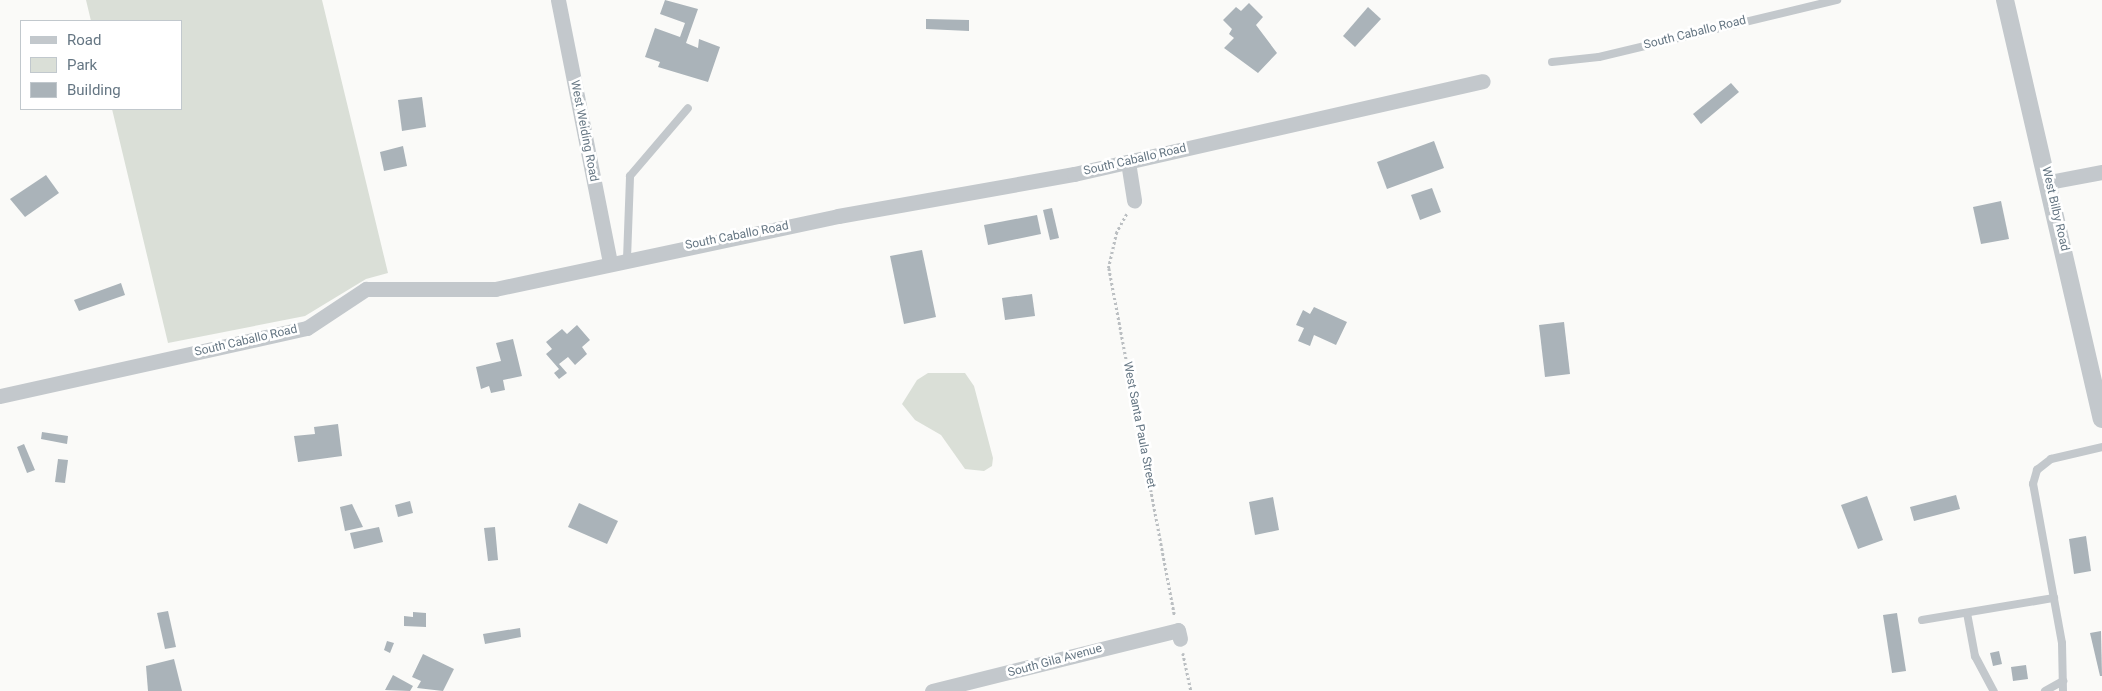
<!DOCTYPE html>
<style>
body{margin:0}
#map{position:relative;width:2102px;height:691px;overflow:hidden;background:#fafaf8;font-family:Roboto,sans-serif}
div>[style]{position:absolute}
.green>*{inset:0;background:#dadfd7}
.building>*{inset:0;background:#aab3b9}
.path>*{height:2.5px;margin-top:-1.25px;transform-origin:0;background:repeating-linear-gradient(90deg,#bbbfc2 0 2.5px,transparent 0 5px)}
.service>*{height:8px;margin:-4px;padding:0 4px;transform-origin:4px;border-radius:4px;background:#c3c8cc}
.minor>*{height:15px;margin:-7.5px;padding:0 7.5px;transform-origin:7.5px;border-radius:7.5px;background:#c3c8cc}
.tertiary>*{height:18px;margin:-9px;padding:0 9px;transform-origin:9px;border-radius:9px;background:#c3c8cc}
span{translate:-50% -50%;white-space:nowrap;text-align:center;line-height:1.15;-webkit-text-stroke:5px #fff;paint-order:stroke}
.street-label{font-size:12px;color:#657683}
.legend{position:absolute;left:20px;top:20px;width:162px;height:90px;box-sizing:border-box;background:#fff;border:1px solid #c1c8cd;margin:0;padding:6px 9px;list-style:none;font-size:15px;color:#657683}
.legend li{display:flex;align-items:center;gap:10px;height:25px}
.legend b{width:25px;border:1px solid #c1c8cd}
</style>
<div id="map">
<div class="green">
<i style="clip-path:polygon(86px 0,322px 0,388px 273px,366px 279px,305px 316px,168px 343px,112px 109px,181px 109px,181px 21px,91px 21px)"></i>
<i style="clip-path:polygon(928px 373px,965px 373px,974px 386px,993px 458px,992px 466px,984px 471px,965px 469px,941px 435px,915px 420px,902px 404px,917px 380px)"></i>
</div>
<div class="building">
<i style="clip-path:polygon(665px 0,698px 9px,686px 43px,698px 48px,699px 39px,720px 47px,708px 82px,658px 67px,660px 62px,645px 57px,655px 28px,680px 37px,685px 23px,660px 14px)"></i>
<i style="clip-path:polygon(1249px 3px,1263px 17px,1256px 25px,1277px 53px,1258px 73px,1224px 48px,1234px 38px,1229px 34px,1232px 29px,1223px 20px,1236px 7px,1241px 11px)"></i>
<i style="clip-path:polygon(1368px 7px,1381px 19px,1355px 47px,1343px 36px)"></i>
<i style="clip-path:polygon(926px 19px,969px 20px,969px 31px,926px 29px)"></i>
<i style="clip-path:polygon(1731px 83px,1739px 92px,1701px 124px,1693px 114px)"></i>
<i style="clip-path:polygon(422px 97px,426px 127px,402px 131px,398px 100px)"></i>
<i style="clip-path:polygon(1434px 141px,1444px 168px,1387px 189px,1377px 162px)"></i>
<i style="clip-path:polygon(403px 146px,407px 166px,384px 171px,380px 152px)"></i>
<i style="clip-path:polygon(46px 175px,59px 193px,25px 217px,10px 199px)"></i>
<i style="clip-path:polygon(1432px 188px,1441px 212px,1420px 220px,1411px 195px)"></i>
<i style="clip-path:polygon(2001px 201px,2009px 239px,1981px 244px,1973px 207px)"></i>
<i style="clip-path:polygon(1052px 208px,1059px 238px,1050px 240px,1043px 210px)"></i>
<i style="clip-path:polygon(1037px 215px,1041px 234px,988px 245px,984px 225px)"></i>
<i style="clip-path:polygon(922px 250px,936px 317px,904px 324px,890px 256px)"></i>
<i style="clip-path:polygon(121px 283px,125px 295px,79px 311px,74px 300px)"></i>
<i style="clip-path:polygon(1032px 294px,1035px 316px,1005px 320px,1002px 298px)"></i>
<i style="clip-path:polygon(1314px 307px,1347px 322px,1336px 345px,1314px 335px,1310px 346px,1298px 341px,1304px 328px,1296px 325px,1303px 310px,1310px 314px)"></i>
<i style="clip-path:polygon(1564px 322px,1570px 374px,1545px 377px,1539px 325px)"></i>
<i style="clip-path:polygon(577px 325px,590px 340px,582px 347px,587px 354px,575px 365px,568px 357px,559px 364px,567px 373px,559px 379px,554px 373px,559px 369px,546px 354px,552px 349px,546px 342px,562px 329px,567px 334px)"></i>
<i style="clip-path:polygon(513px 339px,522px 376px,503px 380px,505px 390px,491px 393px,489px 386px,481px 389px,476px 367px,501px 361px,496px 343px)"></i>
<i style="clip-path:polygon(338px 424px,342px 456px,298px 462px,294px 436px,315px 434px,314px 427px)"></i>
<i style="clip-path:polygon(42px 432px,68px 436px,67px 444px,41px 439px)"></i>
<i style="clip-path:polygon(24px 444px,35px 470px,27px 473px,17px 447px)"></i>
<i style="clip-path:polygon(58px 459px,68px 460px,65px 483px,55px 482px)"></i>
<i style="clip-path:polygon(1956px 495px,1960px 509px,1914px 521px,1910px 507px)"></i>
<i style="clip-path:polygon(1867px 496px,1883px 540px,1858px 549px,1841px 505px)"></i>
<i style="clip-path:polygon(1273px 497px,1279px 530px,1255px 535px,1249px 502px)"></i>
<i style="clip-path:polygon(410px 501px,413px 513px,398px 517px,395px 505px)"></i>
<i style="clip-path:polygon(579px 503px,618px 521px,607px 544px,568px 527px)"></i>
<i style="clip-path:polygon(352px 504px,363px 527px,345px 531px,340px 507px)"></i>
<i style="clip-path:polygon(379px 527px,383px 542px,354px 549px,350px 533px)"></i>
<i style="clip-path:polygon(495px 527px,498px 560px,488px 561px,484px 528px)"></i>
<i style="clip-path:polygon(2086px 536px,2091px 571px,2074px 574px,2069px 539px)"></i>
<i style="clip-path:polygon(168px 611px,176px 647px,165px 649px,157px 613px)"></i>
<i style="clip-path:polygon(413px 612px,426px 613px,426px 627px,404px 626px,404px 616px,413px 617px)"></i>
<i style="clip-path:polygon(1897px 613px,1906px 671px,1892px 673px,1883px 615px)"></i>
<i style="clip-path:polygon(520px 628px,521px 637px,485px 644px,483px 634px)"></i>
<i style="clip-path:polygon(2101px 631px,2102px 676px,2100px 676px,2090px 633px)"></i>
<i style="clip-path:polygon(387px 641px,394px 643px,390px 653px,384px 650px)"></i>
<i style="clip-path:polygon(1999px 651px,2002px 664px,1993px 666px,1990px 653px)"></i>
<i style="clip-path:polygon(423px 654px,454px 669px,443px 691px,417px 688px,421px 681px,412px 677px)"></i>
<i style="clip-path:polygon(174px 659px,182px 691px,148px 691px,146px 666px)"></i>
<i style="clip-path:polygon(2026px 665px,2028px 679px,2013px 681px,2011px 667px)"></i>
<i style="clip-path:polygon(393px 675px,413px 686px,410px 691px,385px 690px)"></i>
</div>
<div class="path">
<i style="left:1127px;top:214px;width:21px;rotate:119deg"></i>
<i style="left:1117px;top:232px;width:37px;rotate:103deg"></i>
<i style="left:1109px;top:268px;width:354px;rotate:79.3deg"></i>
<i style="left:1183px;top:653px;width:39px;rotate:78deg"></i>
</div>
<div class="service">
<i style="left:1552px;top:62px;width:47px;rotate:-6.1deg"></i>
<i style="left:1599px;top:57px;width:245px;rotate:-13.5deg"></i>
<i style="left:627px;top:259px;width:83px;rotate:-87.9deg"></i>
<i style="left:630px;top:176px;width:89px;rotate:-49.5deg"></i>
<i style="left:1967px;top:613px;width:44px;rotate:79.5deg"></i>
<i style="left:1975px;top:656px;width:40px;rotate:62deg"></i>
<i style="left:1922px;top:620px;width:134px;rotate:-9.5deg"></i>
<i style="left:2045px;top:691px;width:21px;rotate:-29deg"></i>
<i style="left:2063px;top:691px;width:48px;rotate:-91.2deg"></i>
<i style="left:2062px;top:643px;width:162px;rotate:-100.3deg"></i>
<i style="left:2033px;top:484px;width:15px;rotate:-74deg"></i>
<i style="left:2037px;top:470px;width:18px;rotate:-38deg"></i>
<i style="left:2051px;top:459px;width:52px;rotate:-13.2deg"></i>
</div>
<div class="minor">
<i style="left:558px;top:0;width:267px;rotate:78.8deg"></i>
<i style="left:1128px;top:162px;width:39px;rotate:81deg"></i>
<i style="left:2049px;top:182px;width:54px;rotate:-10.7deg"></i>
<i style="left:0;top:396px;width:314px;rotate:-12.5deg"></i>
<i style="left:307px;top:328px;width:71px;rotate:-33.5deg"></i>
<i style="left:366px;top:289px;width:129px"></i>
<i style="left:495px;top:289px;width:351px;rotate:-12deg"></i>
<i style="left:838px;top:216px;width:240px;rotate:-10.1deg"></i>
<i style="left:1074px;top:174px;width:419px;rotate:-12.8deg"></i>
<i style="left:932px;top:691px;width:253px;rotate:-13.9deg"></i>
<i style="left:1178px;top:630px;width:9px;rotate:77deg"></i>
</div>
<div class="tertiary">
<i style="left:2005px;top:0;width:430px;rotate:77deg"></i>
</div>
<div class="street-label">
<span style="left:1695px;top:33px;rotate:-14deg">South Caballo Road</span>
<span style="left:584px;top:131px;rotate:79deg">West Weiding Road</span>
<span style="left:1135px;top:160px;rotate:-13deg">South Caballo Road</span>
<span style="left:2055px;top:209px;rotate:77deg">West Bilby Road</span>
<span style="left:737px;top:236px;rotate:-11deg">South Caballo Road</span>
<span style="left:246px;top:341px;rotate:-13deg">South Caballo Road</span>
<span style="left:1139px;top:425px;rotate:79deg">West Santa Paula Street</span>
<span style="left:1055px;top:661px;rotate:-15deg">South Gila Avenue</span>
</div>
<ul class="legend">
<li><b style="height:6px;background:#c3c8cc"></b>Road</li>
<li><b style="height:14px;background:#dadfd7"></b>Park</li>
<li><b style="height:14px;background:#aab3b9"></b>Building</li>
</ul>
</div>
